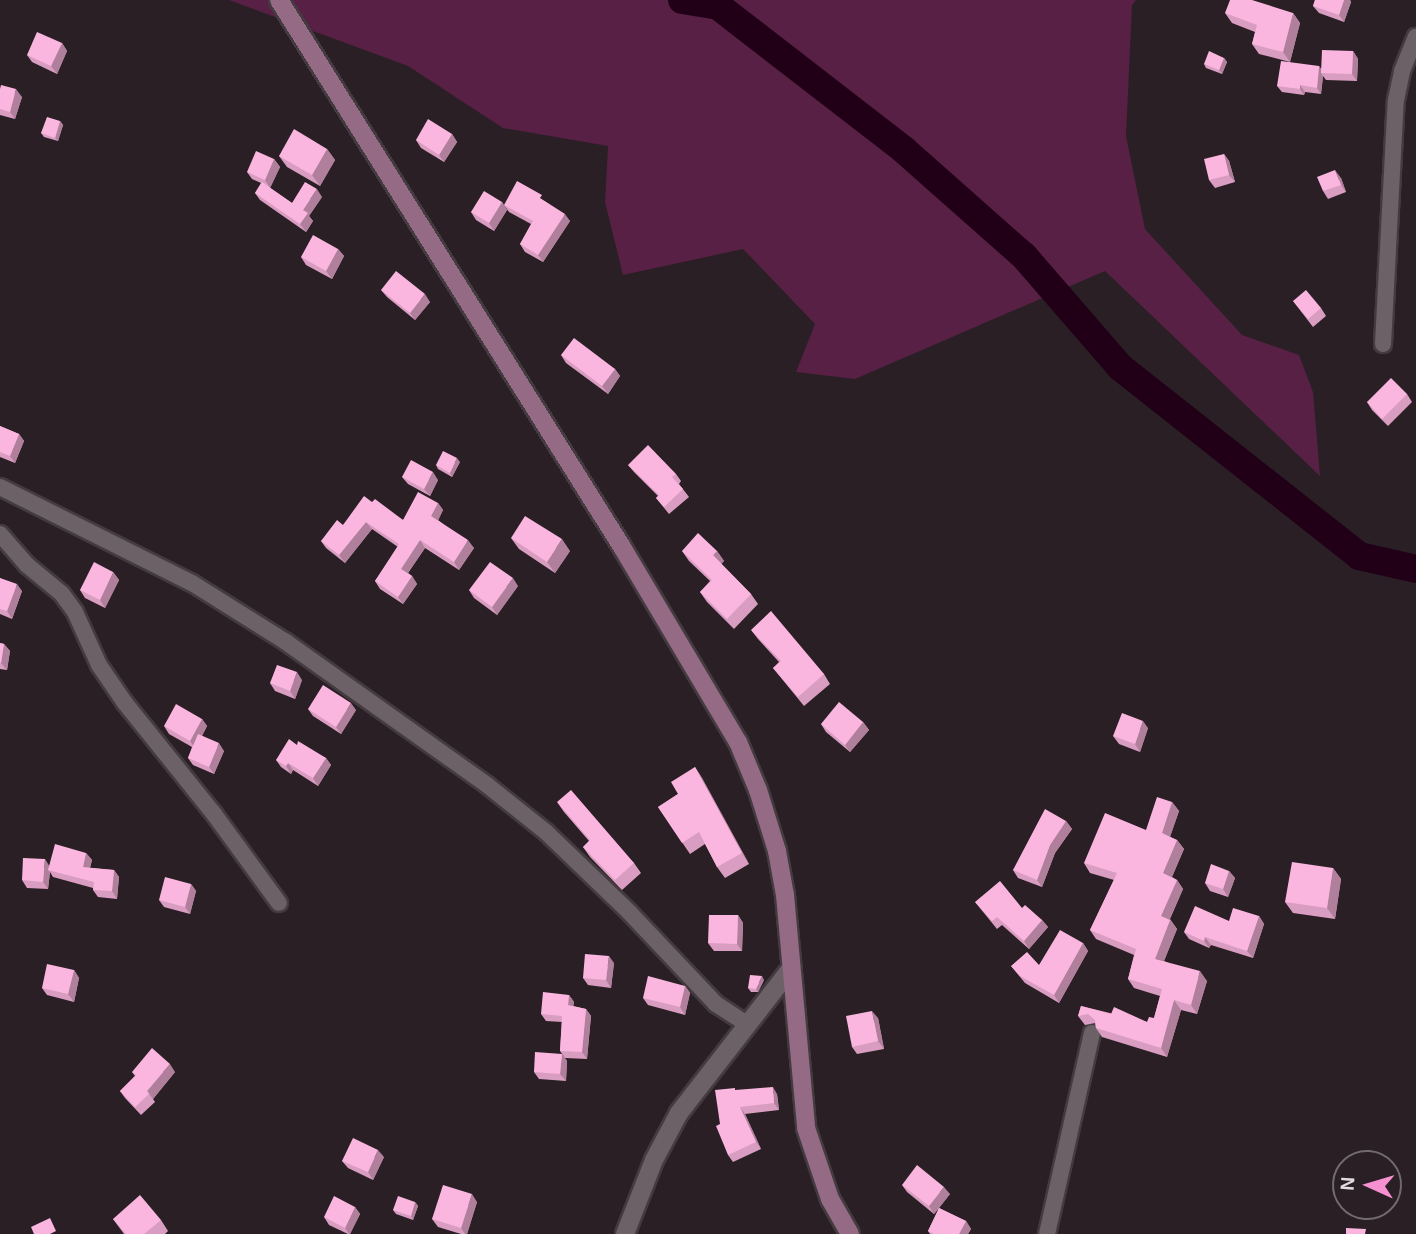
<!DOCTYPE html>
<style>
body{margin:0}
#map{position:relative;width:1416px;height:1234px;overflow:hidden;background:#291f25;font-family:Helvetica,sans-serif}
div>[style]{position:absolute}
.green>*{inset:0;background:#572044}
.river>*{height:28px;margin:-14px;padding:0 14px;transform-origin:14px;border-radius:14px;background:#210017}
.roads{filter:drop-shadow(2px 0 #443b40) drop-shadow(-2px 0 #443b40) drop-shadow(0 2px #443b40) drop-shadow(0 -2px #443b40)}
.minor>*{height:16px;margin:-8px;padding:0 8px;transform-origin:8px;border-radius:8px;background:#6d6168}
.tertiary>*{height:18px;margin:-9px;padding:0 9px;transform-origin:9px;border-radius:9px;background:#6d6168}
.secondary>*{height:18px;margin:-9px;padding:0 9px;transform-origin:9px;border-radius:9px;background:#956a85}
.wall>*{inset:0;background:#d89dc0}
.shaded-wall>*{inset:0;background:#b07f9c}
.building>*{inset:0;background:#fbb6df}
span{translate:-50% -50%;white-space:nowrap;text-align:center;line-height:1.15;-webkit-text-stroke:7px #291f25;paint-order:stroke}
.north{position:absolute;left:1332px;top:1150px;width:70px;height:70px;box-sizing:border-box;background:#291f25;border:2px solid #736a6f;border-radius:50%;rotate:274deg;font-size:19px;font-weight:700;line-height:28px;text-align:center;color:#e1dade}
.north::after{content:'';display:block;margin:auto;width:24px;height:32px;background:#f690d0;clip-path:polygon(50% 0,100% 100%,50% 72%,0 100%)}
</style>
<div id="map">
<div class="green">
<i style="clip-path:polygon(229px 0,1136px 0,1132px 5px,1126px 136px,1145px 229px,1242px 335px,1299px 355px,1313px 392px,1320px 476px,1105px 271px,855px 379px,796px 372px,815px 324px,743px 249px,623px 275px,605px 202px,608px 146px,503px 128px,408px 66px)"></i>
</div>
<div class="river">
<i style="left:682px;top:0;width:36px;rotate:9deg"></i>
<i style="left:718px;top:6px;width:235px;rotate:37.7deg"></i>
<i style="left:904px;top:150px;width:160px;rotate:41.5deg"></i>
<i style="left:1024px;top:256px;width:147px;rotate:49.1deg"></i>
<i style="left:1120px;top:367px;width:305px;rotate:38.3deg"></i>
<i style="left:1359px;top:556px;width:58px;rotate:12.8deg"></i>
</div>
<div class="roads">
<div class="minor">
<i style="left:1383px;top:344px;width:244px;rotate:-87deg"></i>
<i style="left:1396px;top:100px;width:30px;rotate:-78deg"></i>
<i style="left:1402px;top:71px;width:37px;rotate:-68deg"></i>
<i style="left:0;top:487px;width:215px;rotate:26.6deg"></i>
<i style="left:192px;top:583px;width:111px;rotate:32.1deg"></i>
<i style="left:286px;top:642px;width:247px;rotate:35.4deg"></i>
<i style="left:487px;top:785px;width:75px;rotate:38.5deg"></i>
<i style="left:546px;top:832px;width:115px;rotate:43.9deg"></i>
<i style="left:629px;top:912px;width:127px;rotate:46.6deg"></i>
<i style="left:716px;top:1004px;width:37px;rotate:33deg"></i>
<i style="left:0;top:534px;width:41px;rotate:48.9deg"></i>
<i style="left:27px;top:565px;width:45px;rotate:39.6deg"></i>
<i style="left:62px;top:594px;width:22px;rotate:54deg"></i>
<i style="left:75px;top:612px;width:58px;rotate:65.6deg"></i>
<i style="left:99px;top:665px;width:46px;rotate:55.6deg"></i>
<i style="left:125px;top:703px;width:142px;rotate:51.3deg"></i>
<i style="left:214px;top:814px;width:110px;rotate:53.9deg"></i>
<i style="left:1047px;top:1234px;width:206px;rotate:-77.4deg"></i>
</div>
<div class="tertiary">
<i style="left:625px;top:1234px;width:79px;rotate:-68.6deg"></i>
<i style="left:654px;top:1160px;width:53px;rotate:-62deg"></i>
<i style="left:679px;top:1113px;width:181px;rotate:-52.2deg"></i>
</div>
<div class="secondary">
<i style="left:279px;top:0;width:646px;rotate:57.91deg"></i>
<i style="left:622px;top:547px;width:227px;rotate:59.3deg"></i>
<i style="left:738px;top:742px;width:52px;rotate:67.4deg"></i>
<i style="left:758px;top:790px;width:64px;rotate:72.7deg"></i>
<i style="left:777px;top:851px;width:45px;rotate:79.7deg"></i>
<i style="left:785px;top:895px;width:234px;rotate:84.8deg"></i>
<i style="left:806px;top:1128px;width:75px;rotate:71.3deg"></i>
<i style="left:830px;top:1199px;width:40px;rotate:60.3deg"></i>
</div>
</div>
<div class="wall">
<i style="clip-path:polygon(1315px 0,1350px 0,1351px 2px,1344px 22px,1319px 13px,1313px 6px)"></i>
<i style="clip-path:polygon(1225px 13px,1293px 13px,1300px 23px,1290px 62px,1259px 54px,1252px 44px,1255px 32px,1232px 23px)"></i>
<i style="clip-path:polygon(62px 43px,67px 51px,57px 74px,32px 62px,27px 55px)"></i>
<i style="clip-path:polygon(1353px 51px,1358px 59px,1357px 81px,1326px 80px,1323px 76px,1321px 94px,1305px 92px,1304px 95px,1282px 92px,1277px 86px,1319px 66px,1321px 69px)"></i>
<i style="clip-path:polygon(1224px 58px,1227px 62px,1222px 74px,1206px 68px,1204px 64px)"></i>
<i style="clip-path:polygon(0 89px,22px 97px,15px 119px,0 115px)"></i>
<i style="clip-path:polygon(60px 121px,63px 125px,58px 141px,44px 137px,41px 133px)"></i>
<i style="clip-path:polygon(452px 134px,457px 142px,444px 162px,421px 148px,416px 140px)"></i>
<i style="clip-path:polygon(327px 149px,335px 160px,320px 186px,287px 167px,279px 156px)"></i>
<i style="clip-path:polygon(1224px 154px,1229px 161px,1235px 182px,1215px 188px,1209px 180px)"></i>
<i style="clip-path:polygon(274px 159px,280px 167px,270px 188px,292px 203px,322px 197px,309px 216px,313px 221px,306px 232px,260px 200px,255px 193px,261px 183px,252px 179px,247px 172px)"></i>
<i style="clip-path:polygon(1341px 178px,1346px 192px,1328px 199px,1323px 191px)"></i>
<i style="clip-path:polygon(502px 202px,507px 210px,494px 231px,476px 220px,471px 212px)"></i>
<i style="clip-path:polygon(546px 202px,570px 221px,543px 262px,525px 252px,520px 244px,531px 224px,509px 212px,504px 205px)"></i>
<i style="clip-path:polygon(338px 249px,344px 256px,332px 279px,306px 265px,301px 257px)"></i>
<i style="clip-path:polygon(381px 290px,430px 302px,415px 320px,387px 297px)"></i>
<i style="clip-path:polygon(1293px 301px,1321px 308px,1326px 316px,1313px 327px)"></i>
<i style="clip-path:polygon(561px 355px,615px 369px,620px 376px,608px 394px,566px 363px)"></i>
<i style="clip-path:polygon(1407px 394px,1412px 402px,1388px 426px,1372px 410px,1367px 402px)"></i>
<i style="clip-path:polygon(0 426px,19px 434px,24px 441px,15px 463px,0 457px)"></i>
<i style="clip-path:polygon(460px 462px,452px 477px,438px 469px,436px 465px)"></i>
<i style="clip-path:polygon(628px 465px,676px 474px,681px 481px,679px 484px,689px 497px,669px 514px,656px 498px,658px 496px,634px 472px)"></i>
<i style="clip-path:polygon(402px 477px,438px 480px,430px 496px,408px 484px)"></i>
<i style="clip-path:polygon(372px 502px,403px 520px,438px 503px,443px 510px,438px 520px,474px 548px,459px 570px,425px 548px,408px 573px,412px 576px,417px 584px,403px 604px,380px 589px,375px 581px,398px 547px,372px 529px,345px 563px,326px 548px,321px 541px,343px 525px)"></i>
<i style="clip-path:polygon(511px 538px,570px 551px,555px 573px,519px 549px)"></i>
<i style="clip-path:polygon(682px 551px,717px 551px,724px 561px,721px 564px,751px 594px,758px 604px,734px 629px,707px 602px,700px 592px,710px 581px,689px 561px)"></i>
<i style="clip-path:polygon(113px 572px,119px 580px,105px 608px,85px 598px,80px 590px)"></i>
<i style="clip-path:polygon(0 578px,22px 591px,12px 619px,0 614px)"></i>
<i style="clip-path:polygon(518px 586px,497px 615px,474px 598px,469px 590px)"></i>
<i style="clip-path:polygon(751px 630px,824px 674px,830px 684px,804px 706px,773px 668px,779px 662px,758px 639px)"></i>
<i style="clip-path:polygon(0 643px,4px 644px,10px 651px,7px 670px,0 669px)"></i>
<i style="clip-path:polygon(302px 680px,295px 699px,275px 691px,270px 683px)"></i>
<i style="clip-path:polygon(308px 709px,356px 710px,341px 734px,313px 716px)"></i>
<i style="clip-path:polygon(202px 719px,207px 726px,202px 736px,224px 751px,214px 774px,193px 765px,188px 758px,192px 747px,169px 734px,164px 726px)"></i>
<i style="clip-path:polygon(863px 722px,869px 730px,850px 752px,826px 732px,821px 724px)"></i>
<i style="clip-path:polygon(1148px 728px,1140px 752px,1119px 744px,1113px 736px)"></i>
<i style="clip-path:polygon(297px 745px,326px 758px,331px 765px,318px 786px,293px 770px,291px 774px,281px 767px,276px 760px)"></i>
<i style="clip-path:polygon(695px 767px,702px 778px,749px 864px,725px 878px,717px 867px,705px 844px,690px 854px,658px 807px,678px 794px)"></i>
<i style="clip-path:polygon(557px 802px,634px 863px,641px 873px,622px 890px,590px 857px,583px 847px,589px 841px,564px 812px)"></i>
<i style="clip-path:polygon(1172px 802px,1179px 811px,1170px 837px,1177px 840px,1184px 849px,1172px 877px,1177px 880px,1183px 889px,1170px 919px,1177px 929px,1164px 961px,1207px 981px,1197px 1014px,1181px 1010px,1167px 1057px,1102px 1037px,1096px 1028px,1095px 1023px,1085px 1025px,1078px 1016px,1081px 1006px,1147px 1022px,1154px 1018px,1160px 996px,1134px 988px,1128px 979px,1134px 955px,1096px 939px,1090px 930px,1114px 880px,1090px 873px,1084px 863px,1146px 830px)"></i>
<i style="clip-path:polygon(1066px 821px,1072px 829px,1055px 853px,1042px 887px,1018px 878px,1013px 870px)"></i>
<i style="clip-path:polygon(86px 853px,92px 860px,90px 868px,114px 870px,119px 877px,117px 899px,98px 897px,93px 890px,93px 888px,53px 877px,50px 872px,48px 889px,27px 888px,22px 880px,49px 866px)"></i>
<i style="clip-path:polygon(1333px 868px,1341px 879px,1335px 919px,1293px 913px,1285px 902px)"></i>
<i style="clip-path:polygon(1229px 871px,1235px 878px,1228px 897px,1210px 891px,1205px 883px)"></i>
<i style="clip-path:polygon(191px 884px,196px 891px,190px 914px,164px 907px,159px 900px)"></i>
<i style="clip-path:polygon(975px 902px,1022px 908px,1042px 920px,1048px 927px,1029px 949px,1002px 925px,997px 929px)"></i>
<i style="clip-path:polygon(738px 915px,743px 923px,742px 951px,714px 951px,708px 943px)"></i>
<i style="clip-path:polygon(1259px 916px,1264px 924px,1253px 958px,1211px 945px,1209px 948px,1189px 939px,1184px 932px)"></i>
<i style="clip-path:polygon(1083px 943px,1088px 951px,1059px 1003px,1025px 983px,1011px 966px,1039px 965px)"></i>
<i style="clip-path:polygon(614px 963px,611px 988px,588px 985px,583px 978px)"></i>
<i style="clip-path:polygon(74px 970px,79px 978px,74px 1002px,47px 995px,42px 988px)"></i>
<i style="clip-path:polygon(764px 980px,758px 992px,751px 992px,748px 988px)"></i>
<i style="clip-path:polygon(685px 986px,690px 993px,685px 1015px,648px 1005px,643px 998px)"></i>
<i style="clip-path:polygon(569px 995px,574px 1002px,573px 1006px,586px 1009px,591px 1016px,587px 1059px,565px 1058px,560px 1051px,562px 1022px,546px 1021px,541px 1014px)"></i>
<i style="clip-path:polygon(878px 1018px,884px 1049px,857px 1054px,852px 1047px)"></i>
<i style="clip-path:polygon(562px 1054px,567px 1061px,566px 1081px,539px 1079px,534px 1072px)"></i>
<i style="clip-path:polygon(132px 1072px,175px 1072px,153px 1099px,155px 1102px,141px 1115px,125px 1098px,120px 1091px,135px 1076px)"></i>
<i style="clip-path:polygon(737px 1090px,777px 1094px,779px 1110px,745px 1114px,761px 1149px,733px 1162px,728px 1155px)"></i>
<i style="clip-path:polygon(384px 1157px,373px 1180px,348px 1168px,342px 1161px)"></i>
<i style="clip-path:polygon(902px 1185px,950px 1194px,939px 1208px,966px 1221px,971px 1229px,968px 1234px,930px 1234px,928px 1231px,939px 1208px,934px 1214px,907px 1192px)"></i>
<i style="clip-path:polygon(415px 1202px,418px 1206px,413px 1220px,396px 1214px,393px 1210px)"></i>
<i style="clip-path:polygon(477px 1202px,467px 1234px,461px 1234px,438px 1227px,432px 1219px)"></i>
<i style="clip-path:polygon(355px 1207px,360px 1214px,350px 1234px,348px 1234px,329px 1225px,324px 1217px)"></i>
<i style="clip-path:polygon(113px 1219px,161px 1220px,168px 1231px,165px 1234px,124px 1234px)"></i>
</div>
<div class="shaded-wall">
<i style="clip-path:polygon(1344px 0,1350px 0,1351px 2px,1344px 22px,1339px 15px)"></i>
<i style="clip-path:polygon(1293px 13px,1300px 23px,1290px 62px,1283px 52px)"></i>
<i style="clip-path:polygon(62px 43px,67px 51px,57px 74px,51px 66px)"></i>
<i style="clip-path:polygon(1353px 51px,1358px 59px,1357px 81px,1352px 74px)"></i>
<i style="clip-path:polygon(1224px 58px,1227px 62px,1222px 74px,1219px 70px)"></i>
<i style="clip-path:polygon(1319px 66px,1324px 73px,1321px 73px,1323px 76px,1321px 94px,1317px 88px)"></i>
<i style="clip-path:polygon(1300px 85px,1305px 92px,1304px 95px,1300px 89px)"></i>
<i style="clip-path:polygon(16px 89px,22px 97px,15px 119px,10px 112px)"></i>
<i style="clip-path:polygon(60px 121px,63px 125px,58px 141px,55px 138px)"></i>
<i style="clip-path:polygon(452px 134px,457px 142px,444px 162px,439px 155px)"></i>
<i style="clip-path:polygon(327px 149px,335px 160px,320px 186px,312px 175px)"></i>
<i style="clip-path:polygon(1224px 154px,1229px 161px,1235px 182px,1229px 175px)"></i>
<i style="clip-path:polygon(274px 159px,280px 167px,270px 188px,265px 180px)"></i>
<i style="clip-path:polygon(1335px 170px,1341px 178px,1346px 192px,1341px 185px)"></i>
<i style="clip-path:polygon(317px 189px,322px 197px,309px 216px,313px 221px,306px 232px,300px 224px,303px 210px)"></i>
<i style="clip-path:polygon(502px 202px,507px 210px,494px 231px,489px 223px)"></i>
<i style="clip-path:polygon(565px 214px,570px 221px,543px 262px,538px 255px)"></i>
<i style="clip-path:polygon(338px 249px,344px 256px,332px 279px,326px 271px)"></i>
<i style="clip-path:polygon(425px 294px,430px 302px,415px 320px,410px 313px)"></i>
<i style="clip-path:polygon(615px 369px,620px 376px,608px 394px,602px 386px)"></i>
<i style="clip-path:polygon(19px 434px,24px 441px,15px 463px,10px 456px)"></i>
<i style="clip-path:polygon(457px 458px,460px 462px,452px 477px,450px 473px)"></i>
<i style="clip-path:polygon(433px 472px,438px 480px,430px 496px,424px 489px)"></i>
<i style="clip-path:polygon(438px 503px,443px 510px,437px 523px,431px 516px)"></i>
<i style="clip-path:polygon(366px 522px,372px 529px,345px 563px,339px 555px)"></i>
<i style="clip-path:polygon(562px 539px,570px 551px,555px 573px,547px 562px)"></i>
<i style="clip-path:polygon(420px 540px,425px 548px,406px 576px,401px 569px)"></i>
<i style="clip-path:polygon(468px 540px,474px 548px,459px 570px,454px 562px)"></i>
<i style="clip-path:polygon(717px 551px,724px 561px,720px 565px,713px 555px)"></i>
<i style="clip-path:polygon(113px 572px,119px 580px,105px 608px,100px 600px)"></i>
<i style="clip-path:polygon(412px 576px,417px 584px,403px 604px,398px 597px)"></i>
<i style="clip-path:polygon(513px 578px,518px 586px,497px 615px,492px 607px)"></i>
<i style="clip-path:polygon(17px 584px,22px 591px,12px 619px,7px 611px)"></i>
<i style="clip-path:polygon(4px 644px,10px 651px,7px 670px,1px 663px)"></i>
<i style="clip-path:polygon(297px 672px,302px 680px,295px 699px,290px 691px)"></i>
<i style="clip-path:polygon(351px 703px,356px 710px,341px 734px,336px 727px)"></i>
<i style="clip-path:polygon(202px 719px,207px 726px,195px 748px,190px 741px)"></i>
<i style="clip-path:polygon(1143px 721px,1148px 728px,1140px 752px,1135px 744px)"></i>
<i style="clip-path:polygon(863px 722px,869px 730px,850px 752px,845px 745px)"></i>
<i style="clip-path:polygon(219px 743px,224px 751px,214px 774px,209px 767px)"></i>
<i style="clip-path:polygon(326px 758px,331px 765px,318px 786px,313px 778px)"></i>
<i style="clip-path:polygon(288px 763px,293px 770px,291px 774px,286px 766px)"></i>
<i style="clip-path:polygon(695px 767px,702px 778px,749px 864px,742px 853px)"></i>
<i style="clip-path:polygon(1172px 802px,1179px 811px,1168px 842px,1162px 833px)"></i>
<i style="clip-path:polygon(1066px 821px,1072px 829px,1055px 853px,1042px 887px,1037px 880px,1050px 845px)"></i>
<i style="clip-path:polygon(1177px 840px,1184px 849px,1169px 883px,1163px 873px)"></i>
<i style="clip-path:polygon(86px 853px,92px 860px,88px 875px,83px 867px)"></i>
<i style="clip-path:polygon(45px 859px,50px 867px,48px 870px,50px 872px,48px 889px,43px 882px)"></i>
<i style="clip-path:polygon(1333px 868px,1341px 879px,1335px 919px,1327px 908px)"></i>
<i style="clip-path:polygon(114px 870px,119px 877px,117px 899px,112px 891px)"></i>
<i style="clip-path:polygon(1229px 871px,1235px 878px,1228px 897px,1223px 889px)"></i>
<i style="clip-path:polygon(1177px 880px,1183px 889px,1167px 925px,1161px 916px)"></i>
<i style="clip-path:polygon(191px 884px,196px 891px,190px 914px,185px 907px)"></i>
<i style="clip-path:polygon(738px 915px,743px 923px,742px 951px,737px 944px)"></i>
<i style="clip-path:polygon(1259px 916px,1264px 924px,1253px 958px,1247px 951px)"></i>
<i style="clip-path:polygon(1042px 920px,1048px 927px,1029px 949px,1024px 941px)"></i>
<i style="clip-path:polygon(1170px 920px,1177px 929px,1161px 968px,1155px 959px)"></i>
<i style="clip-path:polygon(1205px 937px,1211px 945px,1209px 948px,1204px 941px)"></i>
<i style="clip-path:polygon(1083px 943px,1088px 951px,1059px 1003px,1054px 995px)"></i>
<i style="clip-path:polygon(609px 956px,614px 963px,611px 988px,606px 980px)"></i>
<i style="clip-path:polygon(74px 970px,79px 978px,74px 1002px,68px 994px)"></i>
<i style="clip-path:polygon(1200px 971px,1207px 981px,1197px 1014px,1191px 1005px)"></i>
<i style="clip-path:polygon(762px 976px,764px 980px,758px 992px,756px 989px)"></i>
<i style="clip-path:polygon(685px 986px,690px 993px,685px 1015px,680px 1007px)"></i>
<i style="clip-path:polygon(569px 995px,574px 1002px,573px 1012px,568px 1005px)"></i>
<i style="clip-path:polygon(1174px 1000px,1181px 1010px,1167px 1057px,1161px 1048px)"></i>
<i style="clip-path:polygon(586px 1009px,591px 1016px,587px 1059px,582px 1052px)"></i>
<i style="clip-path:polygon(872px 1011px,878px 1018px,884px 1049px,878px 1041px)"></i>
<i style="clip-path:polygon(562px 1054px,567px 1061px,566px 1081px,560px 1074px)"></i>
<i style="clip-path:polygon(170px 1064px,175px 1072px,153px 1099px,147px 1091px)"></i>
<i style="clip-path:polygon(773px 1087px,777px 1094px,779px 1110px,774px 1103px)"></i>
<i style="clip-path:polygon(740px 1107px,745px 1114px,761px 1149px,756px 1142px)"></i>
<i style="clip-path:polygon(378px 1150px,384px 1157px,373px 1180px,368px 1172px)"></i>
<i style="clip-path:polygon(944px 1187px,950px 1194px,934px 1214px,929px 1206px)"></i>
<i style="clip-path:polygon(472px 1194px,477px 1202px,467px 1234px,465px 1234px,461px 1228px)"></i>
<i style="clip-path:polygon(415px 1202px,418px 1206px,413px 1220px,411px 1216px)"></i>
<i style="clip-path:polygon(355px 1207px,360px 1214px,350px 1234px,349px 1234px,345px 1228px)"></i>
<i style="clip-path:polygon(966px 1221px,971px 1229px,968px 1234px,959px 1234px)"></i>
</div>
<div class="building">
<i style="clip-path:polygon(1230px 0,1252px 0,1293px 13px,1283px 52px,1252px 44px,1257px 25px,1225px 13px)"></i>
<i style="clip-path:polygon(1315px 0,1344px 0,1339px 15px,1313px 6px)"></i>
<i style="clip-path:polygon(37px 32px,62px 43px,51px 66px,27px 55px)"></i>
<i style="clip-path:polygon(1322px 50px,1353px 51px,1352px 74px,1321px 73px)"></i>
<i style="clip-path:polygon(1209px 51px,1224px 58px,1219px 70px,1204px 64px)"></i>
<i style="clip-path:polygon(1281px 61px,1319px 66px,1317px 88px,1300px 85px,1300px 89px,1277px 86px)"></i>
<i style="clip-path:polygon(1px 85px,16px 89px,10px 112px,0 109px,0 89px)"></i>
<i style="clip-path:polygon(47px 117px,60px 121px,55px 138px,41px 133px)"></i>
<i style="clip-path:polygon(428px 119px,452px 134px,439px 155px,416px 140px)"></i>
<i style="clip-path:polygon(294px 129px,327px 149px,312px 175px,279px 156px)"></i>
<i style="clip-path:polygon(256px 151px,274px 159px,265px 180px,247px 172px)"></i>
<i style="clip-path:polygon(1224px 154px,1229px 175px,1209px 180px,1204px 159px)"></i>
<i style="clip-path:polygon(1335px 170px,1341px 185px,1323px 191px,1317px 177px)"></i>
<i style="clip-path:polygon(517px 181px,542px 195px,540px 198px,565px 214px,538px 255px,520px 244px,533px 221px,504px 205px)"></i>
<i style="clip-path:polygon(262px 182px,292px 203px,305px 182px,317px 189px,303px 210px,308px 213px,300px 224px,255px 193px)"></i>
<i style="clip-path:polygon(484px 191px,502px 202px,489px 223px,471px 212px)"></i>
<i style="clip-path:polygon(313px 235px,338px 249px,326px 271px,301px 257px)"></i>
<i style="clip-path:polygon(396px 271px,425px 294px,410px 313px,381px 290px)"></i>
<i style="clip-path:polygon(1306px 290px,1321px 308px,1308px 319px,1293px 301px)"></i>
<i style="clip-path:polygon(574px 338px,615px 369px,602px 386px,561px 355px)"></i>
<i style="clip-path:polygon(1391px 378px,1407px 394px,1382px 419px,1367px 402px)"></i>
<i style="clip-path:polygon(0 426px,19px 434px,10px 456px,0 452px)"></i>
<i style="clip-path:polygon(648px 445px,676px 474px,672px 477px,683px 489px,664px 507px,656px 498px,659px 495px,628px 465px)"></i>
<i style="clip-path:polygon(443px 451px,457px 458px,450px 473px,436px 465px)"></i>
<i style="clip-path:polygon(411px 460px,433px 472px,424px 489px,402px 477px)"></i>
<i style="clip-path:polygon(418px 492px,438px 503px,431px 516px,468px 540px,454px 562px,420px 540px,401px 569px,412px 576px,398px 597px,375px 581px,399px 544px,366px 522px,339px 555px,321px 541px,337px 520px,343px 525px,364px 496px,372px 502px,375px 499px,403px 520px)"></i>
<i style="clip-path:polygon(525px 516px,562px 539px,547px 562px,511px 538px)"></i>
<i style="clip-path:polygon(698px 533px,717px 551px,713px 555px,751px 594px,727px 619px,700px 592px,712px 580px,682px 551px)"></i>
<i style="clip-path:polygon(94px 562px,113px 572px,100px 600px,80px 590px)"></i>
<i style="clip-path:polygon(490px 562px,513px 578px,492px 607px,469px 590px)"></i>
<i style="clip-path:polygon(0 578px,17px 584px,7px 611px,0 609px)"></i>
<i style="clip-path:polygon(771px 611px,824px 674px,798px 697px,773px 668px,781px 661px,751px 630px)"></i>
<i style="clip-path:polygon(0 643px,4px 644px,1px 663px,0 663px)"></i>
<i style="clip-path:polygon(277px 665px,297px 672px,290px 691px,270px 683px)"></i>
<i style="clip-path:polygon(323px 685px,351px 703px,336px 727px,308px 709px)"></i>
<i style="clip-path:polygon(839px 702px,863px 722px,845px 745px,821px 724px)"></i>
<i style="clip-path:polygon(176px 704px,202px 719px,190px 741px,164px 726px)"></i>
<i style="clip-path:polygon(1122px 713px,1143px 721px,1135px 744px,1113px 736px)"></i>
<i style="clip-path:polygon(198px 734px,219px 743px,209px 767px,188px 758px)"></i>
<i style="clip-path:polygon(289px 739px,297px 745px,298px 741px,326px 758px,313px 778px,288px 763px,286px 766px,276px 760px)"></i>
<i style="clip-path:polygon(695px 767px,742px 853px,717px 867px,699px 832px,682px 843px,658px 807px,678px 794px,671px 782px)"></i>
<i style="clip-path:polygon(571px 790px,634px 863px,615px 880px,583px 847px,590px 840px,557px 802px)"></i>
<i style="clip-path:polygon(1157px 797px,1172px 802px,1162px 833px,1177px 840px,1163px 873px,1177px 880px,1161px 916px,1170px 920px,1155px 959px,1200px 971px,1191px 1005px,1174px 1000px,1161px 1048px,1096px 1028px,1095px 1020px,1088px 1014px,1078px 1016px,1081px 1006px,1111px 1014px,1114px 1007px,1147px 1022px,1149px 1017px,1154px 1018px,1162px 989px,1128px 979px,1136px 949px,1090px 930px,1117px 873px,1084px 863px,1105px 813px,1146px 830px)"></i>
<i style="clip-path:polygon(1045px 809px,1066px 821px,1050px 845px,1037px 880px,1013px 870px)"></i>
<i style="clip-path:polygon(55px 844px,86px 853px,83px 867px,114px 870px,112px 891px,93px 890px,94px 882px,48px 870px)"></i>
<i style="clip-path:polygon(23px 858px,45px 859px,43px 882px,22px 880px)"></i>
<i style="clip-path:polygon(1292px 862px,1333px 868px,1327px 908px,1285px 902px)"></i>
<i style="clip-path:polygon(1211px 864px,1229px 871px,1223px 889px,1205px 883px)"></i>
<i style="clip-path:polygon(165px 877px,191px 884px,185px 907px,159px 900px)"></i>
<i style="clip-path:polygon(1000px 881px,1022px 908px,1025px 905px,1042px 920px,1024px 941px,997px 917px,992px 921px,975px 902px)"></i>
<i style="clip-path:polygon(1195px 906px,1229px 921px,1233px 908px,1259px 916px,1247px 951px,1205px 937px,1204px 941px,1184px 932px)"></i>
<i style="clip-path:polygon(709px 915px,738px 915px,737px 944px,708px 943px)"></i>
<i style="clip-path:polygon(1060px 930px,1083px 943px,1054px 995px,1020px 976px,1011px 966px,1027px 952px,1039px 965px)"></i>
<i style="clip-path:polygon(585px 954px,609px 956px,606px 980px,583px 978px)"></i>
<i style="clip-path:polygon(47px 964px,74px 970px,68px 994px,42px 988px)"></i>
<i style="clip-path:polygon(750px 975px,762px 976px,756px 989px,748px 988px)"></i>
<i style="clip-path:polygon(648px 976px,685px 986px,680px 1007px,643px 998px)"></i>
<i style="clip-path:polygon(543px 992px,569px 995px,568px 1005px,586px 1009px,582px 1052px,560px 1051px,562px 1016px,541px 1014px)"></i>
<i style="clip-path:polygon(872px 1011px,878px 1041px,852px 1047px,846px 1016px)"></i>
<i style="clip-path:polygon(152px 1048px,170px 1064px,147px 1091px,149px 1094px,135px 1107px,120px 1091px,136px 1075px,132px 1072px)"></i>
<i style="clip-path:polygon(535px 1052px,562px 1054px,560px 1074px,534px 1072px)"></i>
<i style="clip-path:polygon(773px 1087px,774px 1103px,740px 1107px,756px 1142px,728px 1155px,716px 1126px,720px 1124px,715px 1090px,735px 1088px,735px 1090px)"></i>
<i style="clip-path:polygon(353px 1138px,378px 1150px,368px 1172px,342px 1161px)"></i>
<i style="clip-path:polygon(917px 1165px,944px 1187px,929px 1206px,902px 1185px)"></i>
<i style="clip-path:polygon(443px 1185px,472px 1194px,461px 1228px,432px 1219px)"></i>
<i style="clip-path:polygon(140px 1195px,161px 1220px,144px 1234px,126px 1234px,113px 1219px)"></i>
<i style="clip-path:polygon(334px 1196px,355px 1207px,345px 1228px,324px 1217px)"></i>
<i style="clip-path:polygon(398px 1196px,415px 1202px,411px 1216px,393px 1210px)"></i>
<i style="clip-path:polygon(939px 1208px,966px 1221px,959px 1234px,934px 1234px,928px 1231px)"></i>
<i style="clip-path:polygon(50px 1218px,56px 1231px,50px 1234px,34px 1234px,31px 1227px)"></i>
<i style="clip-path:polygon(1346px 1228px,1366px 1229px,1365px 1234px,1346px 1234px)"></i>
</div>
<div class="north">N</div>
</div>
